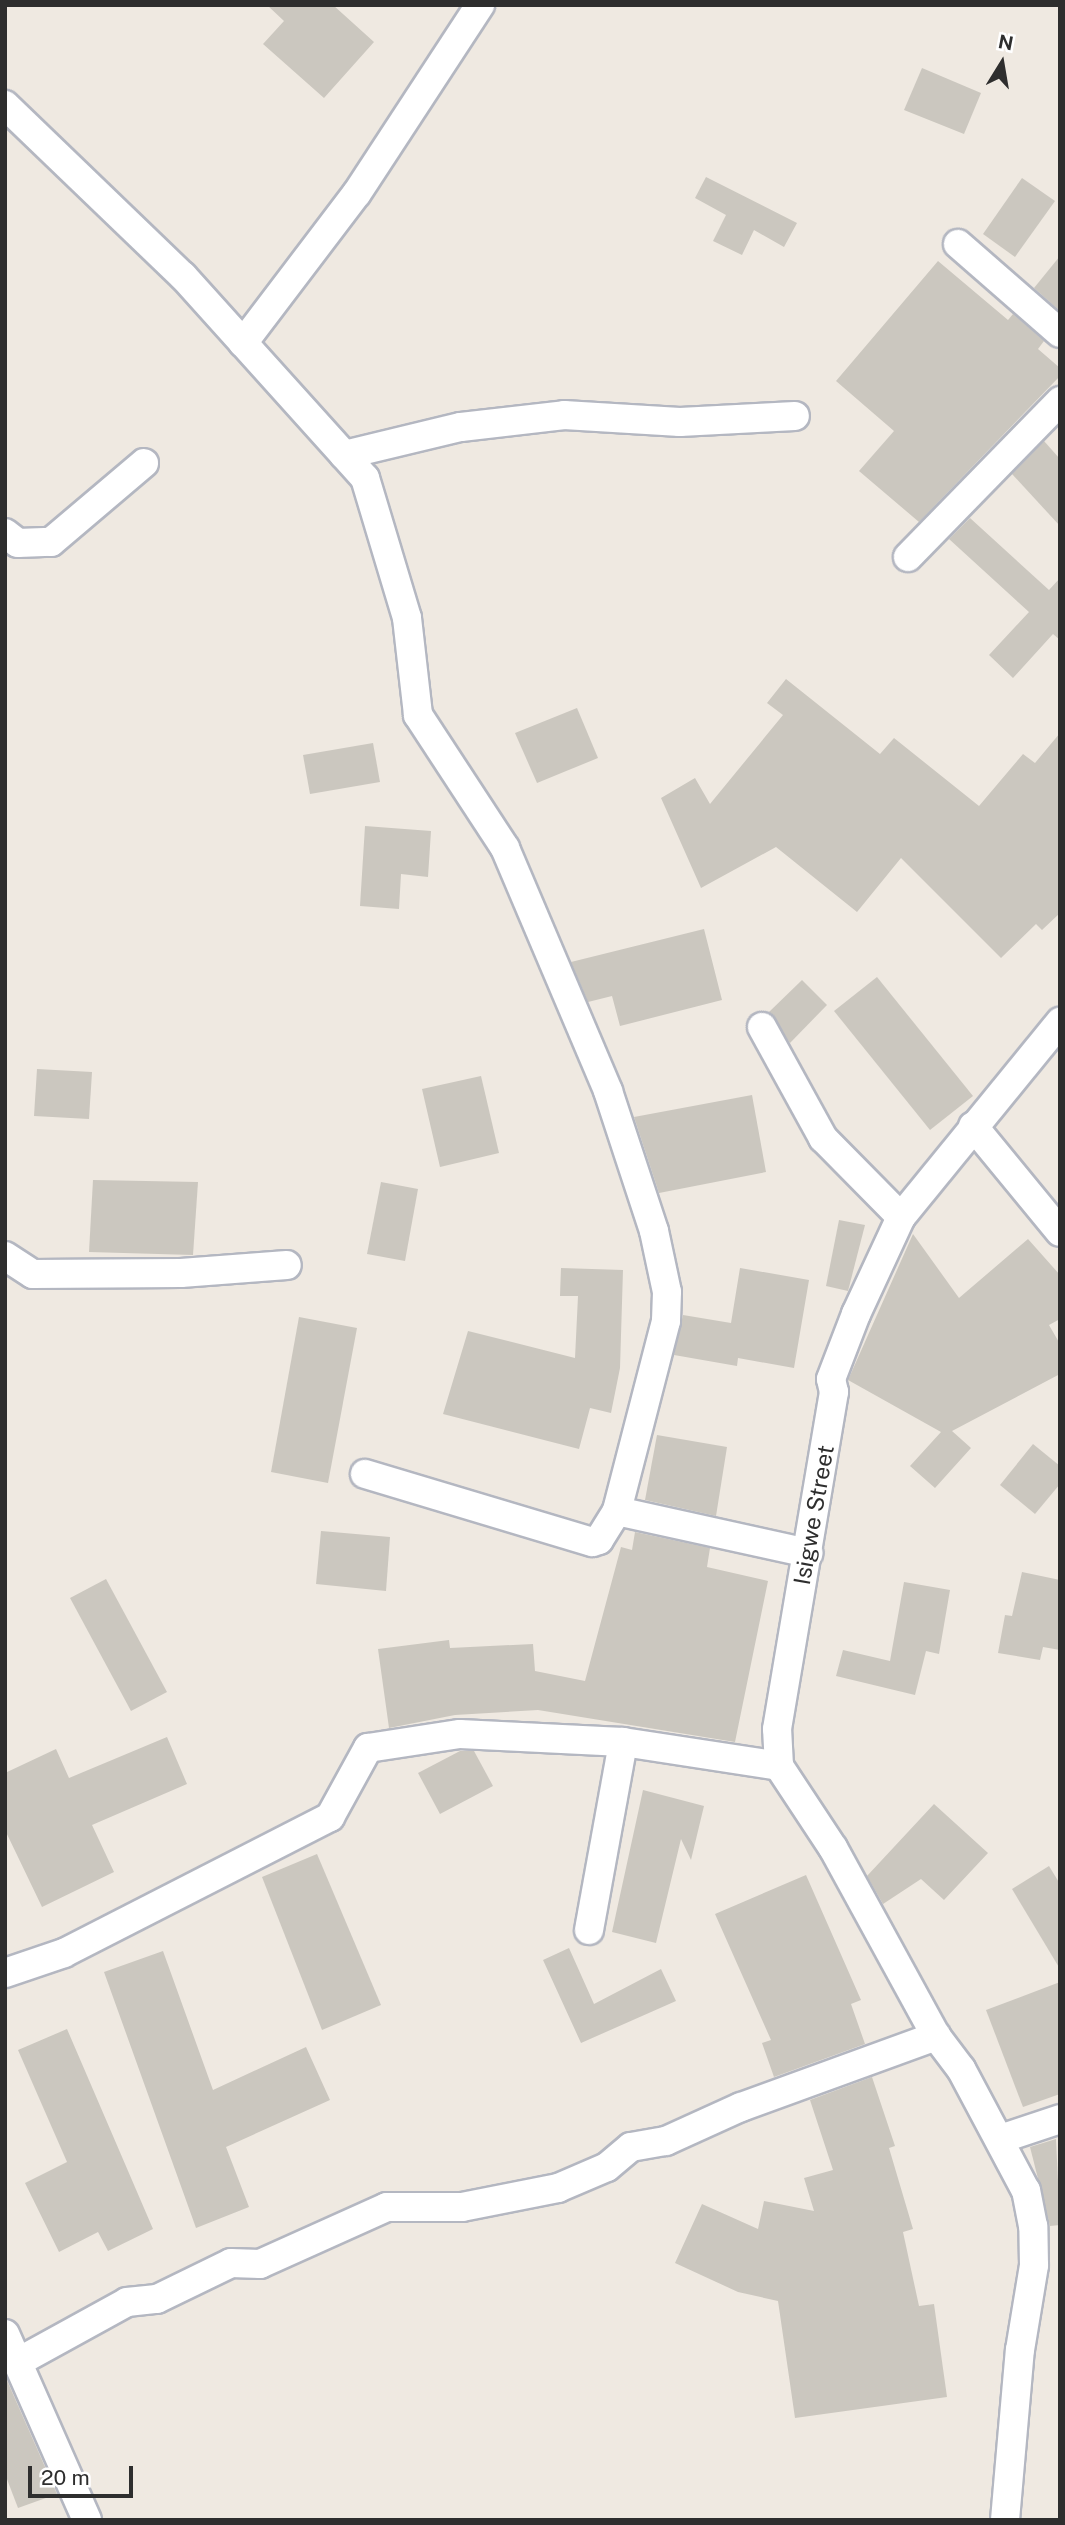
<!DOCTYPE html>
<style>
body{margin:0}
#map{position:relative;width:1065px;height:2525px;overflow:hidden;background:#efe9e1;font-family:"Public Sans",sans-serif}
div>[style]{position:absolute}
.building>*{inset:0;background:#cbc7bf}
.roads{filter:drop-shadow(2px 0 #b4b7c1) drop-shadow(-2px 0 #b4b7c1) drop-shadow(0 2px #b4b7c1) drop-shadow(0 -2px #b4b7c1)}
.street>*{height:28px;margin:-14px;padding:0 14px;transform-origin:14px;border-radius:14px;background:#fff}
span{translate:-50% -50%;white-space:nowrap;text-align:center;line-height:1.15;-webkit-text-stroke:6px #fff;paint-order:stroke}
.street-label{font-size:23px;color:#2e2e2e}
.frame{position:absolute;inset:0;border:7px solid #2e2e2e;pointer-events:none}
.north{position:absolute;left:967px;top:28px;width:70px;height:70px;-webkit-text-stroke:5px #fff;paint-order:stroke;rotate:11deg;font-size:19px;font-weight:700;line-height:28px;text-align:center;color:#2e2e2e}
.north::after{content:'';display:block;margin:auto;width:24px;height:32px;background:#2e2e2e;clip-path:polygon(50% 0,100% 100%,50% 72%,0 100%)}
.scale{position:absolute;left:28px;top:2466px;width:105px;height:32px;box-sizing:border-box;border:4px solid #2e2e2e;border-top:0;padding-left:9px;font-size:21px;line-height:24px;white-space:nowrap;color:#2e2e2e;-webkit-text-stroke:5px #fff;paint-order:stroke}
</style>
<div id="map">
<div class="building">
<i style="clip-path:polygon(267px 5px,333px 5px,374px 42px,324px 98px,263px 44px,284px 21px)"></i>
<i style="clip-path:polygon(922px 68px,981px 93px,964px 134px,904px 110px)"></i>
<i style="clip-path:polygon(706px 177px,797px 223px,784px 247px,754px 230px,742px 255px,713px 241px,726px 215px,695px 198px)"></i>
<i style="clip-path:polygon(1022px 178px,1055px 201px,1015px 257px,983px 234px)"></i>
<i style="clip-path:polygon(1060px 256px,1060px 311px,1034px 288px)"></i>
<i style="clip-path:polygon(938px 261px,1008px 320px,1013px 314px,1044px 341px,1038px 349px,1060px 368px,1060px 376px,919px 522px,859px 471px,894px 431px,836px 381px)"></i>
<i style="clip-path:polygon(1044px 441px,1060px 459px,1060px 526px,1012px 474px)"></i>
<i style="clip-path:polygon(970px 518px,1049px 590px,1060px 578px,1060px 640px,1053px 634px,1013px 678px,989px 655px,1029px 612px,949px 539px)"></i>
<i style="clip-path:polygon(786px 679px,880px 754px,894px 738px,979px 806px,1023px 754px,1035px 763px,1060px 733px,1060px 913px,1042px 930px,1036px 924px,1001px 958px,901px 858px,857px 912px,776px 847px,701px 888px,661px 798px,695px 778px,710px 804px,783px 715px,767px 703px)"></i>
<i style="clip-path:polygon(577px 708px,598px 758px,537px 783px,515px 733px)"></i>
<i style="clip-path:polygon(373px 743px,380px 782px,310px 794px,303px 755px)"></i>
<i style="clip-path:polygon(365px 826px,431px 831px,428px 877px,401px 874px,399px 909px,360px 906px)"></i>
<i style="clip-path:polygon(704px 929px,722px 1000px,620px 1026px,612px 996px,588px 1002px,571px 962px)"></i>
<i style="clip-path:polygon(877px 977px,973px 1096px,930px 1130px,834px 1011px)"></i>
<i style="clip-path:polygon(802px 980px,827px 1005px,790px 1043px,769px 1012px)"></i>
<i style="clip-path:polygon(37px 1069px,92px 1072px,89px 1119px,34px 1116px)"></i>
<i style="clip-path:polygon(481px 1076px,499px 1153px,440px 1167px,422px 1089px)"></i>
<i style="clip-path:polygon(752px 1095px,766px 1172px,659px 1193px,634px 1117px)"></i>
<i style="clip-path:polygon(93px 1180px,198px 1182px,193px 1255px,89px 1252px)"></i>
<i style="clip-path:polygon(381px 1182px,418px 1189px,405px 1261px,367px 1254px)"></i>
<i style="clip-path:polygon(839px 1220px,865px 1225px,848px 1291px,826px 1286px)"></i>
<i style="clip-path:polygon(913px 1234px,959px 1298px,1028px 1239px,1060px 1275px,1060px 1319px,1049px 1325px,1060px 1344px,1060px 1374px,952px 1431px,971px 1448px,935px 1488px,910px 1466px,941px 1432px,848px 1380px)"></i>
<i style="clip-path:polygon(561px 1268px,623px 1270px,620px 1368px,611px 1413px,590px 1408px,579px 1449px,443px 1414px,468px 1331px,575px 1358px,578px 1296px,560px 1296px)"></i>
<i style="clip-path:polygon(740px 1268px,809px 1280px,794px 1368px,738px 1358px,737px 1366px,674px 1355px,683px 1315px,731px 1323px)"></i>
<i style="clip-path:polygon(299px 1317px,357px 1328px,328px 1483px,271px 1472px)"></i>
<i style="clip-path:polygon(657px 1435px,727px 1447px,716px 1516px,645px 1500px)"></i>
<i style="clip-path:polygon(1033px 1444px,1060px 1466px,1060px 1484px,1035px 1514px,1000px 1485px)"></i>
<i style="clip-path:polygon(321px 1531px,390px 1537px,386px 1591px,316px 1584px)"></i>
<i style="clip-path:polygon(635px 1532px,710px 1548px,707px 1567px,768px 1581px,735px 1742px,538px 1710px,455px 1715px,389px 1728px,378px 1649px,449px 1640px,450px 1648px,533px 1644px,535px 1671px,585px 1681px,621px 1547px,632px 1550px)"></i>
<i style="clip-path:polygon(1022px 1572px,1060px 1580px,1060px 1650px,1043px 1647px,1040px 1660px,998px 1653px,1005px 1615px,1012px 1616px)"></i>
<i style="clip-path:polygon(106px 1579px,167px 1692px,131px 1711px,70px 1598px)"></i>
<i style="clip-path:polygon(904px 1582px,950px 1590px,939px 1654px,926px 1651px,915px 1695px,836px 1676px,843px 1650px,890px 1661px)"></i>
<i style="clip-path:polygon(167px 1737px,187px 1784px,92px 1825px,114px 1872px,42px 1907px,5px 1830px,5px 1773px,56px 1749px,69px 1778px)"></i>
<i style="clip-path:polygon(460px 1751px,474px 1751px,493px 1786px,440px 1814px,418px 1773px)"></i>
<i style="clip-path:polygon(643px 1790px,704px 1806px,691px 1860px,681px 1839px,656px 1943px,612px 1932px)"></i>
<i style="clip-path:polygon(934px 1804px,988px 1853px,944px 1900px,921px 1879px,883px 1904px,867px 1876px)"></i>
<i style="clip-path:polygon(317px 1854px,381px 2005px,322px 2030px,262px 1877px)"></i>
<i style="clip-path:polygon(1049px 1866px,1060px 1884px,1060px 1969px,1012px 1889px)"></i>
<i style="clip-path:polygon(806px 1875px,861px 2000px,851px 2004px,865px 2044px,774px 2077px,762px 2043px,771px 2040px,715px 1914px)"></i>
<i style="clip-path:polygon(569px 1948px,594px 2004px,661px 1969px,676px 2001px,581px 2043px,543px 1960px)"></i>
<i style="clip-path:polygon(163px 1951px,213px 2090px,306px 2047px,330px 2100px,226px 2147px,249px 2207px,196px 2228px,104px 1972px)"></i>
<i style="clip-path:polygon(1060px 1982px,1060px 2094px,1023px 2107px,986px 2010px)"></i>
<i style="clip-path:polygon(67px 2029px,153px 2229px,108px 2251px,98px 2232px,59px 2252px,25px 2183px,67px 2162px,18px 2050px)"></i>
<i style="clip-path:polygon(872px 2077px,895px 2146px,889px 2148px,913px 2229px,903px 2232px,919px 2306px,934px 2304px,947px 2397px,795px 2418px,778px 2301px,738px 2292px,675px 2263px,702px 2204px,758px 2229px,764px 2201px,814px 2211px,804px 2178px,833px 2170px,810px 2100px)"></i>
<i style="clip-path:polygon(1056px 2139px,1060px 2225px,1050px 2226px,1030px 2147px)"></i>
<i style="clip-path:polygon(5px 2376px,57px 2494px,18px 2508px,5px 2474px)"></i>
</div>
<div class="roads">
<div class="street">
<i style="left:5px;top:105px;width:247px;rotate:43.9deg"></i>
<i style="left:183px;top:276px;width:272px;rotate:48deg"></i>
<i style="left:365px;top:478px;width:146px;rotate:73.3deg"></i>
<i style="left:407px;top:618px;width:98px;rotate:83.5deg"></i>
<i style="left:418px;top:715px;width:159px;rotate:56.8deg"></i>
<i style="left:505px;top:848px;width:264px;rotate:67deg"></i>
<i style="left:608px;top:1091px;width:147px;rotate:71.8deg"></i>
<i style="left:654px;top:1231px;width:62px;rotate:78deg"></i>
<i style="left:667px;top:1292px;width:29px;rotate:92deg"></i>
<i style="left:666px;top:1321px;width:196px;rotate:104.5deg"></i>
<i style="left:617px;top:1511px;width:34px;rotate:122deg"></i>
<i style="left:599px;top:1540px;width:7px;rotate:164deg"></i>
<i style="left:592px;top:1542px;width:237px;rotate:-163.3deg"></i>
<i style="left:958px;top:244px;width:135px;rotate:41.1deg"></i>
<i style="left:243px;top:343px;width:188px;rotate:-52.8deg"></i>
<i style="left:357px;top:193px;width:225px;rotate:-56.8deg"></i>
<i style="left:344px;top:455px;width:120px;rotate:-13.5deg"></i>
<i style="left:461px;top:427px;width:104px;rotate:-6.6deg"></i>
<i style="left:564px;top:415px;width:116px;rotate:3.5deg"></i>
<i style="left:680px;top:422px;width:115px;rotate:-3deg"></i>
<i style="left:5px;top:533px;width:16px;rotate:38deg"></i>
<i style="left:18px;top:543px;width:33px;rotate:-2deg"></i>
<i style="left:51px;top:542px;width:122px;rotate:-40.3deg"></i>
<i style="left:908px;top:557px;width:218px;rotate:-45.7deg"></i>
<i style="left:762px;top:1027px;width:127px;rotate:61.2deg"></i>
<i style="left:823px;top:1138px;width:111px;rotate:45.4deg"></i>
<i style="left:973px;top:1126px;width:137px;rotate:50.6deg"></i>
<i style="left:5px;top:1256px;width:33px;rotate:33deg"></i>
<i style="left:33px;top:1274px;width:148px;rotate:-0.4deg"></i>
<i style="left:181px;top:1273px;width:106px;rotate:-4.3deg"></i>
<i style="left:617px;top:1511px;width:196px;rotate:12.4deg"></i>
<i style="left:589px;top:1930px;width:191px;rotate:-79.7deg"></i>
<i style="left:5px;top:1973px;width:62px;rotate:-18.7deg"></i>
<i style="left:64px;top:1953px;width:299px;rotate:-27.1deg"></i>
<i style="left:330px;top:1817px;width:79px;rotate:-61.2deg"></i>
<i style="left:368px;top:1748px;width:93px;rotate:-8.7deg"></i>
<i style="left:460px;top:1734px;width:163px;rotate:2.8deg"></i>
<i style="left:623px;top:1742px;width:158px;rotate:8.7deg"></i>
<i style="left:1000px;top:2139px;width:63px;rotate:-18.4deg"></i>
<i style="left:5px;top:2334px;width:203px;rotate:66.2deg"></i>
<i style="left:18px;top:2362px;width:124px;rotate:-28.8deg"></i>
<i style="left:127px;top:2302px;width:30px;rotate:-6deg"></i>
<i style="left:157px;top:2299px;width:82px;rotate:-25.9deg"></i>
<i style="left:231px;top:2263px;width:29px;rotate:2deg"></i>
<i style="left:260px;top:2264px;width:139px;rotate:-24.2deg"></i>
<i style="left:387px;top:2207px;width:75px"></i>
<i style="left:462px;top:2207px;width:98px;rotate:-11.2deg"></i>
<i style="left:558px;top:2188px;width:53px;rotate:-23.2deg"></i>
<i style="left:607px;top:2167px;width:31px;rotate:-40deg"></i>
<i style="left:631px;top:2147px;width:36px;rotate:-10deg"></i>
<i style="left:666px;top:2141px;width:82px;rotate:-24.4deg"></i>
<i style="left:741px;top:2107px;width:208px;rotate:-20deg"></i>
<i style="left:1005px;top:2520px;width:171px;rotate:-85deg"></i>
<i style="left:1020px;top:2350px;width:86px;rotate:-80.6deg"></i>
<i style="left:1034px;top:2265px;width:39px;rotate:-91deg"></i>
<i style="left:1033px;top:2226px;width:36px;rotate:-101deg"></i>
<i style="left:1026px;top:2191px;width:138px;rotate:-118deg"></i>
<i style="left:961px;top:2069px;width:41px;rotate:-127.1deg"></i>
<i style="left:936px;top:2036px;width:214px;rotate:-118.7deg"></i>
<i style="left:833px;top:1848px;width:98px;rotate:-123.4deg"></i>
<i style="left:779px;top:1766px;width:37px;rotate:-93deg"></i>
<i style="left:777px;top:1729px;width:342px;rotate:-80.4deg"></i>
<i style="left:834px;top:1392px;width:13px;rotate:-103deg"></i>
<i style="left:831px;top:1379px;width:70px;rotate:-69deg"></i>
<i style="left:856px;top:1314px;width:107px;rotate:-65.1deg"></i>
<i style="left:901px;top:1217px;width:252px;rotate:-50.8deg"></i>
</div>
</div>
<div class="street-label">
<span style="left:814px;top:1515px;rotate:-80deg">Isigwe Street</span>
</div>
<div class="frame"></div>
<div class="north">N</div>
<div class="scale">20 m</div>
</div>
